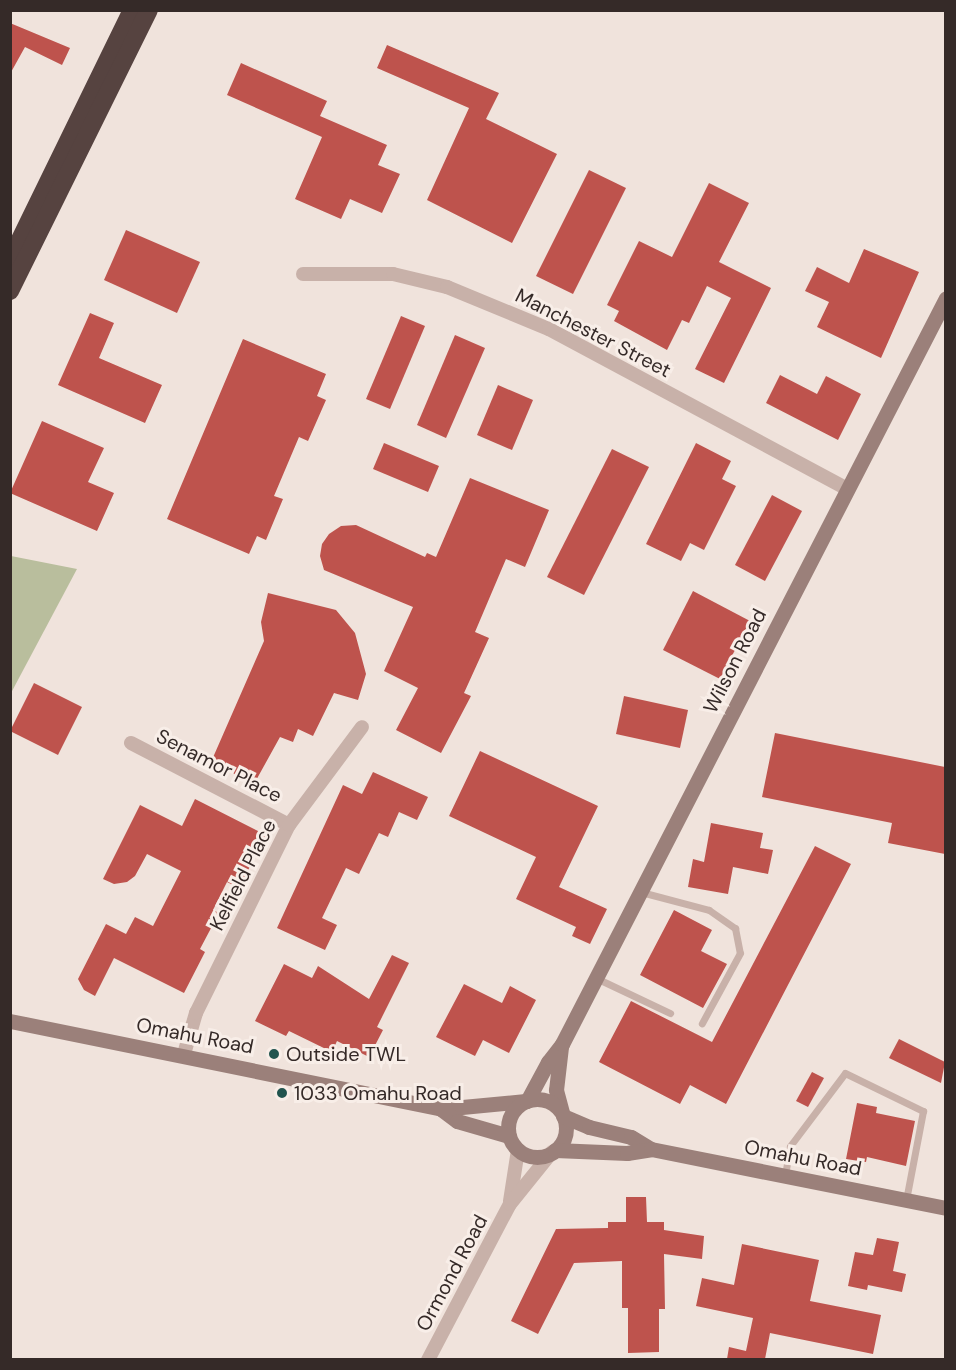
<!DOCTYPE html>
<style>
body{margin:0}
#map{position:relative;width:956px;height:1370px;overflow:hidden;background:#f0e3dc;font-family:"DM Sans",sans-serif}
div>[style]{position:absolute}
.green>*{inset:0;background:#b9be9d}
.building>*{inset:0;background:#be534d}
.lane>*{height:7px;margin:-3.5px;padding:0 3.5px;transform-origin:3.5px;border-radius:3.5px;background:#c8b1a9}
.street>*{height:14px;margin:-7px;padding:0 7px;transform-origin:7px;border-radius:7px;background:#c8b1a9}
.secondary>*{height:15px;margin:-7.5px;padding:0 7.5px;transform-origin:7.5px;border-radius:7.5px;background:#9b807a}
.secondary>.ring{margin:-7.5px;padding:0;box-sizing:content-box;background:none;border:15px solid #9b807a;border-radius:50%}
.highway>*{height:18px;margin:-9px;padding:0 9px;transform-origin:9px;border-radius:9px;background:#564340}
.dots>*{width:16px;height:16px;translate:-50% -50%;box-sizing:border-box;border:3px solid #f8eee8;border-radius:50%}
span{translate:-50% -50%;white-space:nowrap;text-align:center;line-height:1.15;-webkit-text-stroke:6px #f8eee8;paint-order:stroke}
.street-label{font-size:20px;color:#352a28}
.poi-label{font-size:20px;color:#352a28}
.left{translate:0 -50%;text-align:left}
.frame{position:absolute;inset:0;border:12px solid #352a28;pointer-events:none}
</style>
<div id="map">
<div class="green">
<i style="clip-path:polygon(11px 556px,77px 569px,11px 693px,10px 556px)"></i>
</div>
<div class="building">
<i style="clip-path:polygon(10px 23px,70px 48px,62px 65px,25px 47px,10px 74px)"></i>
<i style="clip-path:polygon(387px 45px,499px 93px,486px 119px,557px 154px,512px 243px,427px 200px,469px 108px,377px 68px)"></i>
<i style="clip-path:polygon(241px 63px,327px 101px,320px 116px,387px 145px,378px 165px,400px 174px,382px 213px,350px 199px,341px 219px,295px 199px,322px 137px,227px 95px)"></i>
<i style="clip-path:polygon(589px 170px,626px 188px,573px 294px,536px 276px)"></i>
<i style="clip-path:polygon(709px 183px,749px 203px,719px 262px,771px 288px,724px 383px,695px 369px,731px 298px,707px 286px,689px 323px,682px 320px,667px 350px,614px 321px,619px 311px,607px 305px,639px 241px,672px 257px)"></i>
<i style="clip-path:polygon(126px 230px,200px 262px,177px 313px,104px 280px)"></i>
<i style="clip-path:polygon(864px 249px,919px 272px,881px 358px,817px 327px,829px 302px,805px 291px,817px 267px,849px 283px)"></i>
<i style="clip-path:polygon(90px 313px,114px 323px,99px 358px,162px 385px,145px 423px,58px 385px)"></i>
<i style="clip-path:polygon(401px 316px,425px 326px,390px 409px,366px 399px)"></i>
<i style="clip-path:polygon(455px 335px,485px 348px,446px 438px,417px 425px)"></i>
<i style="clip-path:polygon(243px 339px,326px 374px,317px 396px,326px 400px,308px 441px,299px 437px,274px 496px,283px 499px,266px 540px,257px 536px,249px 554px,167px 519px)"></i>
<i style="clip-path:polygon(780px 375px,817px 394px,826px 376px,861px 394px,838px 440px,766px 403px)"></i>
<i style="clip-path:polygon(498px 385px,533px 400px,512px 450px,477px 435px)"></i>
<i style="clip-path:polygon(42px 421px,104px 448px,88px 482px,114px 493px,97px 531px,10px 493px)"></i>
<i style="clip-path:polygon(384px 443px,439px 466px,428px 492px,373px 469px)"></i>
<i style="clip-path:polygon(696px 443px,731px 461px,722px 479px,736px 486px,704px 550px,690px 543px,681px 561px,646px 544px)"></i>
<i style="clip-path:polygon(612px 449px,649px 467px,584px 595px,547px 577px)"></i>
<i style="clip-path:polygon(470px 478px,549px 510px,525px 567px,506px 559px,475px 632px,489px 638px,464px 693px,471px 696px,441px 753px,396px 730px,418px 688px,384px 671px,413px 607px,324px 570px,320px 556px,322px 544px,329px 534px,341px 526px,356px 525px,425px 557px,427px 553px,436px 557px)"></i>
<i style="clip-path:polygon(772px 495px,802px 511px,765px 581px,735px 565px)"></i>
<i style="clip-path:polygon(693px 591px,750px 621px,720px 679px,663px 650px)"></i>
<i style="clip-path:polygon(268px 593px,336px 610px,355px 633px,366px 674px,358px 700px,334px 693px,313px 736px,298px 729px,293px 742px,280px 737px,254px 784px,211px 762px,264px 641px,261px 622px)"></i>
<i style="clip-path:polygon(34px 683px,82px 707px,58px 755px,10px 731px)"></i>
<i style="clip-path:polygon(624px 696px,688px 710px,680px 748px,616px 734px)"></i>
<i style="clip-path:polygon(775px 733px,945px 767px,945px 854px,888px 843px,892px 823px,762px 797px)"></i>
<i style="clip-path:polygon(480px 751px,598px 806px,559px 887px,607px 909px,590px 944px,572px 936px,576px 927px,516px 899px,536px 857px,449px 816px)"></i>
<i style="clip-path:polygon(373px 772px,428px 797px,417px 820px,399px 812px,388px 837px,379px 833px,359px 874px,346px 868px,322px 918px,337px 925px,325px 950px,277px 928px,343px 785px,362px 794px)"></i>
<i style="clip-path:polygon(195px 799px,266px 835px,239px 888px,227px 882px,213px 910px,219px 913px,200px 949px,205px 952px,184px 993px,114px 958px,95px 996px,84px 990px,78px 979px,106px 924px,126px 934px,135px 917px,153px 926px,181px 871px,147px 854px,135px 876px,127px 882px,114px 884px,103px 879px,140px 805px,182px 826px)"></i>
<i style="clip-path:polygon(711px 823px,763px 833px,760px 848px,773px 850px,768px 874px,733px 867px,728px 894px,688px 887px,693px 859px,704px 862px)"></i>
<i style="clip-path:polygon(815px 846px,851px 864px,726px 1104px,690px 1085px,680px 1104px,599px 1062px,631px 1001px,712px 1042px)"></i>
<i style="clip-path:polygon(674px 910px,712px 930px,701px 951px,727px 964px,703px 1008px,640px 975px)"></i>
<i style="clip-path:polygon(392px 955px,409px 963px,377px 1027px,383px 1030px,369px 1057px,337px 1041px,332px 1052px,289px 1031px,286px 1036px,255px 1021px,284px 964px,312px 978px,318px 966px,369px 999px)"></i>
<i style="clip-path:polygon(464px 984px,502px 1003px,510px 986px,536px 1000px,509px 1053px,483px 1040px,475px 1056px,436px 1037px)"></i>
<i style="clip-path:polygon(899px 1039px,945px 1062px,941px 1083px,889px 1058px)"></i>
<i style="clip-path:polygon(812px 1072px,824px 1078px,808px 1107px,796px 1101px)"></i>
<i style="clip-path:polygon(857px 1103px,877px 1107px,876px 1113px,915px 1121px,906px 1166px,867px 1157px,866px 1162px,846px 1159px)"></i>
<i style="clip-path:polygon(626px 1197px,646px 1197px,647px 1222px,664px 1222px,664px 1230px,704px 1236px,702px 1259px,664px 1254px,665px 1309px,659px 1309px,659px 1352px,628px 1353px,628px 1308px,622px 1308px,622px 1261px,574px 1263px,538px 1334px,511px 1321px,556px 1229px,608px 1228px,608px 1222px,626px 1222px)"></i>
<i style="clip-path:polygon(877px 1238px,899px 1242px,893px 1271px,906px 1274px,902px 1292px,868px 1285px,867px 1290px,848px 1286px,855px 1252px,873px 1255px)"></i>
<i style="clip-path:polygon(742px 1244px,819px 1260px,810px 1301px,881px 1315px,873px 1354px,770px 1333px,765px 1359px,727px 1359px,729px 1347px,746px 1351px,753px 1318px,696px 1306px,702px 1278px,734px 1285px)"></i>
</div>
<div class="lane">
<i style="left:641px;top:892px;width:70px;rotate:14.8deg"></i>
<i style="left:709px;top:910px;width:32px;rotate:35deg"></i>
<i style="left:735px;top:928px;width:25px;rotate:79deg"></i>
<i style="left:740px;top:953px;width:80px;rotate:118.5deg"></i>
<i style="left:596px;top:978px;width:82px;rotate:25.3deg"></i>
<i style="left:785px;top:1175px;width:29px;rotate:-80deg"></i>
<i style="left:790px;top:1146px;width:91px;rotate:-53deg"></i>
<i style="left:845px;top:1073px;width:87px;rotate:26deg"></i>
<i style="left:923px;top:1111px;width:91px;rotate:100.8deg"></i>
</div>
<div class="street">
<i style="left:303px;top:274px;width:90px"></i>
<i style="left:393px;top:274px;width:56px;rotate:13.5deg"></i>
<i style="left:447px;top:287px;width:110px;rotate:22.4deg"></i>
<i style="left:549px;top:329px;width:338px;rotate:28.2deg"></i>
<i style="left:131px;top:743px;width:178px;rotate:27.4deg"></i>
<i style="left:184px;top:1054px;width:43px;rotate:-73.7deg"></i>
<i style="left:196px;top:1013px;width:210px;rotate:-63.7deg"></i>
<i style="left:289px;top:825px;width:122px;rotate:-53.3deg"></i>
<i style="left:510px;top:1201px;width:52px;rotate:-81.1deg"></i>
<i style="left:428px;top:1360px;width:176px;rotate:-62.3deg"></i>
<i style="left:510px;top:1204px;width:67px;rotate:-51.1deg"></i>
</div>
<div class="secondary">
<i style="left:10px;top:1021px;width:440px;rotate:11.5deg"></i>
<i style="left:441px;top:1109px;width:85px;rotate:-5.4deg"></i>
<i style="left:561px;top:1047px;width:43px;rotate:96.6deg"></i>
<i style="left:556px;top:1090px;width:23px;rotate:75deg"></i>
<i class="ring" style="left:508px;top:1099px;width:43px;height:43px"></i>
<i style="left:527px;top:1101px;width:44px;rotate:-61.7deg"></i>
<i style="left:548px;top:1062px;width:23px;rotate:-52deg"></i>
<i style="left:562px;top:1044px;width:839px;rotate:-62.76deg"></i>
<i style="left:441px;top:1109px;width:20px;rotate:37deg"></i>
<i style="left:457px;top:1121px;width:54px;rotate:16.1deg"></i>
<i style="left:563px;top:1116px;width:28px;rotate:23deg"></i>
<i style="left:589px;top:1127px;width:43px;rotate:13.4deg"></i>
<i style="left:631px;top:1137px;width:23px;rotate:31deg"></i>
<i style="left:555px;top:1150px;width:72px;rotate:2.4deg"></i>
<i style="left:627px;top:1153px;width:24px;rotate:-9deg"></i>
<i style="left:651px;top:1149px;width:301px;rotate:11.3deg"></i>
</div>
<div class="highway">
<i style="left:10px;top:260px;width:278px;rotate:-64deg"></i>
<i style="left:10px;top:291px;width:313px;rotate:-63.7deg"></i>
</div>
<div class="dots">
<i style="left:274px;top:1054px;background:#21544e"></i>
<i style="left:282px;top:1093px;background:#21544e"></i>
</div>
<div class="street-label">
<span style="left:593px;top:333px;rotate:27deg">Manchester Street</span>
<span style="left:735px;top:661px;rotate:-63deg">Wilson Road</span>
<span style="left:219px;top:766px;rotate:27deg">Senamor Place</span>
<span style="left:243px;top:875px;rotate:-63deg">Kelfield Place</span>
<span style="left:195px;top:1036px;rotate:11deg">Omahu Road</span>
<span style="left:803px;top:1158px;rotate:11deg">Omahu Road</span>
<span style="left:452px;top:1273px;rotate:-62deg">Ormond Road</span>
</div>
<div class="poi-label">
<span class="left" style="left:286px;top:1054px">Outside TWL</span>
<span class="left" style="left:294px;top:1093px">1033 Omahu Road</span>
</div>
<div class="frame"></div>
</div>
